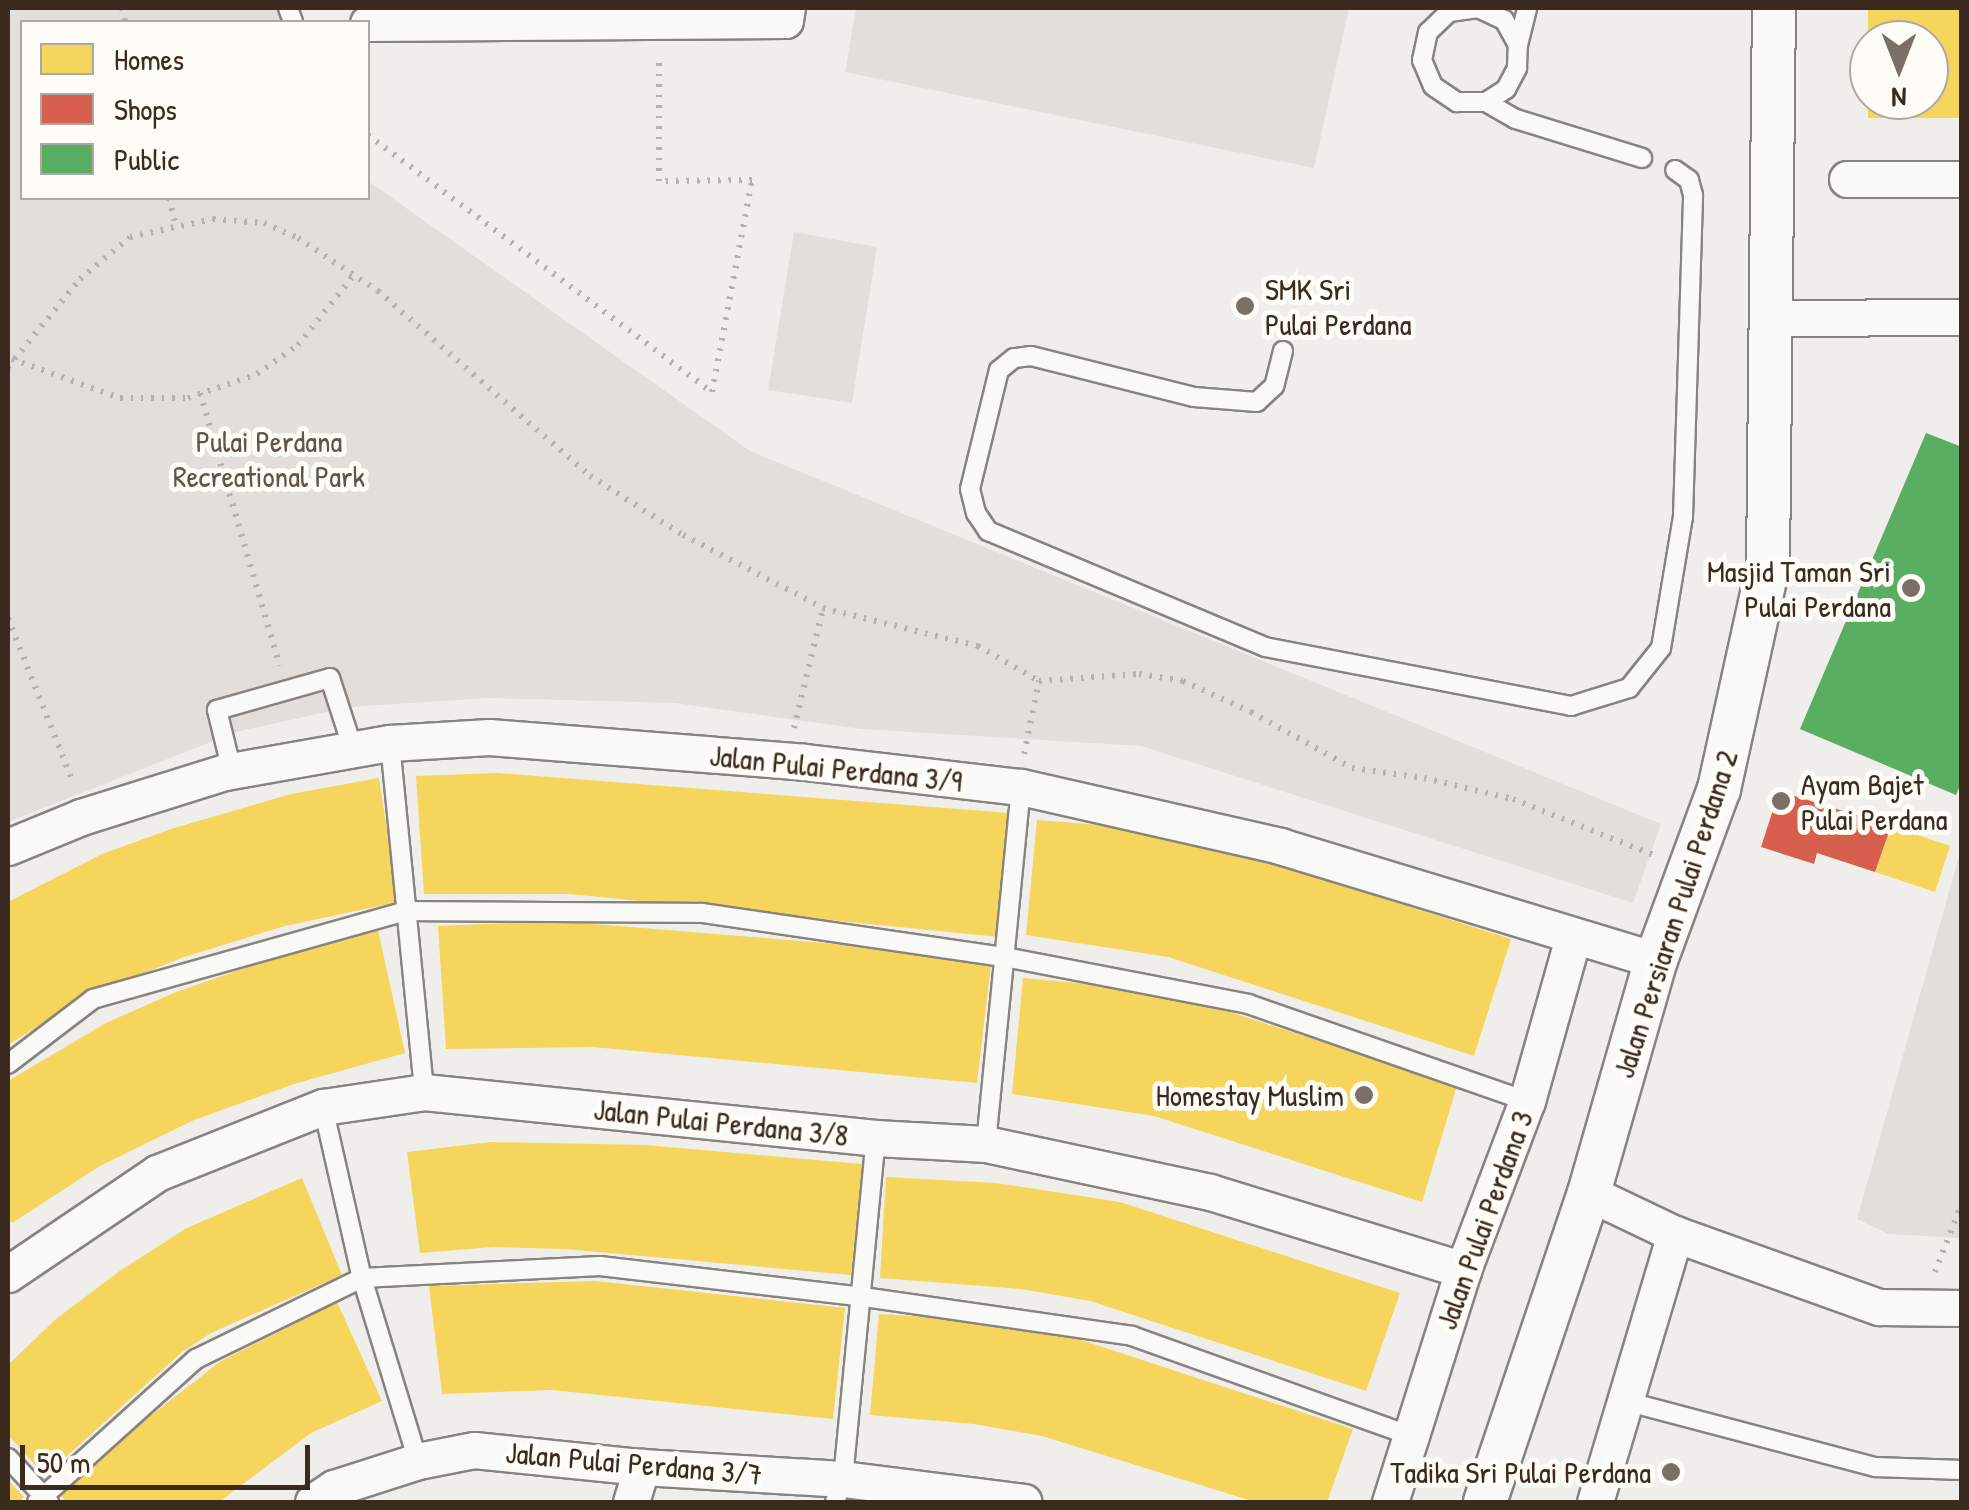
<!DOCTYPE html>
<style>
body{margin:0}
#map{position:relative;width:1969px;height:1510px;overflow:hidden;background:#f0eeeb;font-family:"Patrick Hand",sans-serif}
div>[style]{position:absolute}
.green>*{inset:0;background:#e2dfda}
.homes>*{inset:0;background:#f6d55c}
.shops>*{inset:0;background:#d6604d}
.public>*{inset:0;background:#5aae61}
.path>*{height:6px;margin-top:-3px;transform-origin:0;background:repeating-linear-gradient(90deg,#b4b2b0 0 2.5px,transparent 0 10.5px)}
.roads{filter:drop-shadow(2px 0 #88837f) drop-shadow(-2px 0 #88837f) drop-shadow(0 2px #88837f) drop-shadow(0 -2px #88837f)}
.service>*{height:18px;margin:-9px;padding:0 9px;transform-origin:9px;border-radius:9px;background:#f9f9f7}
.minor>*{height:35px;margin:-17.5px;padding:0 17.5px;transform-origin:17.5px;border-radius:17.5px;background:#f9f9f7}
.tertiary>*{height:42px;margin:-21px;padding:0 21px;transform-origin:21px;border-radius:21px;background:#f9f9f7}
.dots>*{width:28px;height:28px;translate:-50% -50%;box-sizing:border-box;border:5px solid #fdfcf7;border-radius:50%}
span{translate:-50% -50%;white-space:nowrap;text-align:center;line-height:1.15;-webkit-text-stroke:10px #fdfcf7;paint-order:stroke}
.poi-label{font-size:30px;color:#3b2a1e}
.left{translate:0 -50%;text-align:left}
.right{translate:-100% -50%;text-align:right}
.park-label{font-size:30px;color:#62544a}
.street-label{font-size:30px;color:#3b2a1e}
.frame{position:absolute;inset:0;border:10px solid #3b2a1e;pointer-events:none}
.legend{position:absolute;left:20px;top:20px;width:350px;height:180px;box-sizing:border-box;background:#fdfcf7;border:2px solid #afa8a0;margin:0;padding:12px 18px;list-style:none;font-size:30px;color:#3b2a1e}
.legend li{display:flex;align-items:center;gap:20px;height:50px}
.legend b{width:50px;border:2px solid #afa8a0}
.north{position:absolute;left:1849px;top:20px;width:100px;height:100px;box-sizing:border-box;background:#fdfcf7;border:2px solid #afa8a0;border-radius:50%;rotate:180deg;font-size:28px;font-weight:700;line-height:40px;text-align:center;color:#3b2a1e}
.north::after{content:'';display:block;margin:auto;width:35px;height:45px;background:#7a6f66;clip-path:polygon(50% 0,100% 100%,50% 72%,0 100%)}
.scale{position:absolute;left:20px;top:1445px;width:290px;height:45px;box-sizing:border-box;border:5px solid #3b2a1e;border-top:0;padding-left:12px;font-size:30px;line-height:35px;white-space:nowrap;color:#3b2a1e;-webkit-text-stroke:8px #fdfcf7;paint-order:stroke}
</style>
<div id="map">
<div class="green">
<i style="clip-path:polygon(8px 8px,287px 8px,292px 22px,22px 22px,22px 198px,368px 198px,368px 181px,750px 451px,1661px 824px,1633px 903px,1141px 746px,861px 729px,675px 703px,488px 698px,349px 707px,236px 732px,8px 822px)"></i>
<i style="clip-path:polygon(856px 8px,1349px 8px,1314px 168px,845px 72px)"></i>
<i style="clip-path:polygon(794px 232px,877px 247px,852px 403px,768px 390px)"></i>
<i style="clip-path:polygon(1961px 849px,1961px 1238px,1888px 1234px,1857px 1219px)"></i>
</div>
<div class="homes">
<i style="clip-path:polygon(1868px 8px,1962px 8px,1962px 118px,1868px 118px,1868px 100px,1929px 100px,1929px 40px,1868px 40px)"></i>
<i style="clip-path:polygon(498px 773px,1010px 813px,999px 937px,570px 894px,424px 894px,416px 776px)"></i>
<i style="clip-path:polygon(379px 778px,398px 902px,285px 926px,184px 957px,87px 996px,8px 1045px,8px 902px,102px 854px,174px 828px,291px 794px)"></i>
<i style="clip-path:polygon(1037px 820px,1113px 826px,1234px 851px,1511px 939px,1474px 1056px,1168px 957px,1026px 935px)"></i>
<i style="clip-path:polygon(1891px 826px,1950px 846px,1935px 892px,1875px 872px)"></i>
<i style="clip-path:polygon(558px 921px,849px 945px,991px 964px,977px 1083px,593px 1047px,446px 1049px,438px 926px)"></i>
<i style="clip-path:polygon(378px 930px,405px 1053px,294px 1084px,194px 1120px,100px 1166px,12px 1223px,8px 1218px,8px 1081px,106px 1023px,176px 992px,291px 952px)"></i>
<i style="clip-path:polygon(1023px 978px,1099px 985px,1221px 1009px,1457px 1086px,1422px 1202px,1154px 1116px,1012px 1094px)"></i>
<i style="clip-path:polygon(490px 1142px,646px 1145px,862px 1164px,851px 1275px,565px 1249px,493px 1247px,420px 1253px,407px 1152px)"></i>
<i style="clip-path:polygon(886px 1177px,996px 1183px,1120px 1202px,1400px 1293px,1366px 1391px,1090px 1301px,1021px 1289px,880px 1278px)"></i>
<i style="clip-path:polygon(302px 1178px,342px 1275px,211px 1333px,182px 1352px,45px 1476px,8px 1435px,8px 1365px,56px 1319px,121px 1270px,187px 1228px)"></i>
<i style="clip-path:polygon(595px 1281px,845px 1308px,833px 1419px,552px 1390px,442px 1394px,429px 1286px)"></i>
<i style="clip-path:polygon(337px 1302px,382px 1401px,311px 1433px,219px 1502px,67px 1502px,61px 1496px,127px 1434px,221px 1361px)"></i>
<i style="clip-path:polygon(879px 1314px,948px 1318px,1072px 1337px,1353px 1429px,1327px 1502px,1255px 1502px,1042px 1436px,974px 1424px,870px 1415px)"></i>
<i style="clip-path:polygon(8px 1480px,24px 1497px,19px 1502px,8px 1502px)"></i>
</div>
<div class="shops">
<i style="clip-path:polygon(1779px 791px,1891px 826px,1875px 872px,1817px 853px,1814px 864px,1761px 847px)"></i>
</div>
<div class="public">
<i style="clip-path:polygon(1926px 433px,1962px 447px,1962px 781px,1956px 795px,1800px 729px)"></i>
</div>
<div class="path">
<i style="left:122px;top:8px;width:14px;rotate:78deg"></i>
<i style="left:368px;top:135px;width:429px;rotate:36.8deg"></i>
<i style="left:712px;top:392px;width:216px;rotate:-79.3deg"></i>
<i style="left:752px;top:180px;width:93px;rotate:179.4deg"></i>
<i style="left:659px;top:181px;width:124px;rotate:-90deg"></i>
<i style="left:169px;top:198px;width:30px;rotate:76deg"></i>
<i style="left:12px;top:359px;width:115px;rotate:19.9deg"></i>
<i style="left:120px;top:398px;width:68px"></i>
<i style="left:188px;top:398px;width:73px;rotate:-19.2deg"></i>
<i style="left:257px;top:374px;width:50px;rotate:-35.3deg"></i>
<i style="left:298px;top:345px;width:88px;rotate:-51.4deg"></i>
<i style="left:8px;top:367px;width:114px;rotate:-50.7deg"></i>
<i style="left:80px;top:279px;width:65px;rotate:-40deg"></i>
<i style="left:130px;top:237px;width:85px;rotate:-12.2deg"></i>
<i style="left:213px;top:219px;width:51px;rotate:4.5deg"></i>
<i style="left:264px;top:223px;width:37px;rotate:24deg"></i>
<i style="left:298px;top:238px;width:96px;rotate:33.5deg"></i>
<i style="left:378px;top:291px;width:281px;rotate:41.1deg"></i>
<i style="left:590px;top:476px;width:110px;rotate:32.4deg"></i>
<i style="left:683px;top:535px;width:158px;rotate:27.5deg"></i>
<i style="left:823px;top:608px;width:160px;rotate:13.8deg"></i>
<i style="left:978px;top:646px;width:70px;rotate:29.8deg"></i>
<i style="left:1039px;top:681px;width:100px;rotate:-4deg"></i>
<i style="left:1139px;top:674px;width:45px;rotate:9deg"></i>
<i style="left:1183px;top:681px;width:75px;rotate:24.5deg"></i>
<i style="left:1251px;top:712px;width:115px;rotate:29deg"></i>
<i style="left:1352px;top:768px;width:73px;rotate:7.9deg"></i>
<i style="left:1424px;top:778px;width:91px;rotate:13.3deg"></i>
<i style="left:1513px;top:799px;width:154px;rotate:21.7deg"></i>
<i style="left:200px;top:393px;width:284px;rotate:73.7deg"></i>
<i style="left:8px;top:618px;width:176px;rotate:68.4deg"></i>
<i style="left:794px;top:728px;width:123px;rotate:-76.4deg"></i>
<i style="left:1024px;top:754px;width:75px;rotate:-78.4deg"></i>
<i style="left:1935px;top:1272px;width:74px;rotate:-68.6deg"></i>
</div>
<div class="roads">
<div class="service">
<i style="left:288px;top:8px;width:15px;rotate:70deg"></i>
<i style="left:1518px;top:45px;width:38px;rotate:-76deg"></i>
<i style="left:1486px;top:102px;width:24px;rotate:-33deg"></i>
<i style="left:1506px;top:89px;width:24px;rotate:-62deg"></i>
<i style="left:1517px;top:68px;width:23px;rotate:-88deg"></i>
<i style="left:1518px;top:45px;width:29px;rotate:-119deg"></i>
<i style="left:1504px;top:20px;width:29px;rotate:-155deg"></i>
<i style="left:1478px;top:8px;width:29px;rotate:172deg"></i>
<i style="left:1449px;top:12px;width:29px;rotate:136deg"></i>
<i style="left:1428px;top:32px;width:29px;rotate:102deg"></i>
<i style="left:1422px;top:60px;width:28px;rotate:67deg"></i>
<i style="left:1433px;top:86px;width:29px;rotate:34deg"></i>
<i style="left:1457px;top:102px;width:29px"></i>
<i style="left:1486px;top:102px;width:34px;rotate:30deg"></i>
<i style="left:1516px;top:119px;width:132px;rotate:17.2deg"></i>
<i style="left:1283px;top:351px;width:36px;rotate:104deg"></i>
<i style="left:1274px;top:386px;width:23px;rotate:137deg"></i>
<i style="left:1257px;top:402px;width:63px;rotate:-175.5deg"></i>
<i style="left:1194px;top:397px;width:168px;rotate:-165.9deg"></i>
<i style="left:1031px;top:356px;width:17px;rotate:173deg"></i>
<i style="left:1014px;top:358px;width:19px;rotate:141deg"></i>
<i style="left:999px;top:370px;width:122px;rotate:103.7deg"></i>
<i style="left:970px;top:489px;width:25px;rotate:76deg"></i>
<i style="left:976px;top:513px;width:22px;rotate:56deg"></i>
<i style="left:988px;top:531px;width:300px;rotate:22.7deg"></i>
<i style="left:1265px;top:647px;width:312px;rotate:10.9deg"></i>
<i style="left:1571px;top:706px;width:61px;rotate:-17.2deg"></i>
<i style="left:1629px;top:688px;width:51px;rotate:-51.3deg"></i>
<i style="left:1661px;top:648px;width:133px;rotate:-80.5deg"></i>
<i style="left:1683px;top:517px;width:322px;rotate:-88.2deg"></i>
<i style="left:1693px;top:195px;width:16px;rotate:-105deg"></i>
<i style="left:1689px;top:180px;width:17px;rotate:-144deg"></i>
<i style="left:390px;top:743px;width:351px;rotate:84.4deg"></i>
<i style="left:232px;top:771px;width:63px;rotate:-103.8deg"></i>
<i style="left:217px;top:710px;width:117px;rotate:-15.8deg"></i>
<i style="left:330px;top:678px;width:75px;rotate:72.1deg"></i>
<i style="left:8px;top:1064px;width:107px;rotate:-37.4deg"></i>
<i style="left:93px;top:999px;width:326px;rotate:-15.7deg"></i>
<i style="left:407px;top:911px;width:295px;rotate:0.4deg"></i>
<i style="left:702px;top:913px;width:306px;rotate:8.3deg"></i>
<i style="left:1005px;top:957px;width:248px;rotate:10.9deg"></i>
<i style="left:1248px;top:1004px;width:295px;rotate:19.2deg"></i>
<i style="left:323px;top:1107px;width:175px;rotate:77.2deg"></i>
<i style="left:362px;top:1278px;width:191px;rotate:73deg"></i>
<i style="left:986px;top:1144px;width:359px;rotate:-84.4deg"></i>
<i style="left:1625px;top:1401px;width:259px;rotate:14.8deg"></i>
<i style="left:1875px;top:1467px;width:87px;rotate:2deg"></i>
<i style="left:8px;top:1458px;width:60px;rotate:47deg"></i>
<i style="left:37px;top:1502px;width:214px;rotate:-42deg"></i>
<i style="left:196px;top:1359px;width:185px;rotate:-26deg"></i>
<i style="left:362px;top:1278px;width:238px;rotate:-2.9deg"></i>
<i style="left:600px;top:1266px;width:265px;rotate:6.7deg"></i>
<i style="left:863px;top:1297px;width:272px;rotate:8.2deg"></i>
<i style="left:1132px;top:1336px;width:297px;rotate:19.7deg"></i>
<i style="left:835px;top:1502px;width:24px;rotate:-71deg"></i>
<i style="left:843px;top:1479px;width:343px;rotate:-84.5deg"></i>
</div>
<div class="minor">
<i style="left:368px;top:23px;width:417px;rotate:-0.4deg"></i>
<i style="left:785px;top:20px;width:12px;rotate:-81deg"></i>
<i style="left:1847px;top:179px;width:115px"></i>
<i style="left:1773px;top:318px;width:189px;rotate:-0.3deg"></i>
<i style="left:8px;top:847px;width:79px;rotate:-22.3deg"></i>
<i style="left:81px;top:817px;width:151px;rotate:-17.4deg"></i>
<i style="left:225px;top:772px;width:168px;rotate:-10deg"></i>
<i style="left:390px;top:743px;width:99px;rotate:-3.5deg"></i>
<i style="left:489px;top:737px;width:316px;rotate:4.5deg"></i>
<i style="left:804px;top:762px;width:218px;rotate:6.6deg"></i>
<i style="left:1021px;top:787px;width:266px;rotate:12.8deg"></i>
<i style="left:1280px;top:846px;width:393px;rotate:16.9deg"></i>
<i style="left:1589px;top:1193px;width:95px;rotate:25.5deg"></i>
<i style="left:1675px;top:1234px;width:217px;rotate:19.7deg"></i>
<i style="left:1879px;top:1307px;width:83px;rotate:0.7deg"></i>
<i style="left:8px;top:1274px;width:180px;rotate:-34.1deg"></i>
<i style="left:157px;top:1173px;width:179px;rotate:-21.7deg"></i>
<i style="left:323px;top:1107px;width:102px;rotate:-8.4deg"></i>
<i style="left:424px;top:1092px;width:454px;rotate:5.8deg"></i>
<i style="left:876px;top:1138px;width:110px;rotate:3.1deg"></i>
<i style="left:986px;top:1144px;width:229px;rotate:12.1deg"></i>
<i style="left:1210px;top:1192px;width:265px;rotate:17.1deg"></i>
<i style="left:313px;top:1502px;width:25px;rotate:-34deg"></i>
<i style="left:334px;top:1488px;width:88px;rotate:-17.8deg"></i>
<i style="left:418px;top:1461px;width:57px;rotate:-11.1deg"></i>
<i style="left:474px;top:1450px;width:169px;rotate:5.8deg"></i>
<i style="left:642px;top:1467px;width:201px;rotate:3.4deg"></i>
<i style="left:843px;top:1479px;width:182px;rotate:7.2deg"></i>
<i style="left:631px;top:1502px;width:37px;rotate:-73deg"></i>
<i style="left:1390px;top:1502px;width:243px;rotate:-72.5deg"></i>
<i style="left:1463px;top:1270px;width:181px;rotate:-69.3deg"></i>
<i style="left:1527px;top:1101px;width:170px;rotate:-74.3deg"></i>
<i style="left:1595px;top:1502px;width:280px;rotate:-73.4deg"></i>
</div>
<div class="tertiary">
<i style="left:1485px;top:1502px;width:326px;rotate:-71.4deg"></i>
<i style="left:1589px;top:1193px;width:242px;rotate:-74deg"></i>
<i style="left:1656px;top:960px;width:182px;rotate:-69.8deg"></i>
<i style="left:1719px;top:789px;width:227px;rotate:-77.6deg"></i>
<i style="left:1768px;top:567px;width:559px;rotate:-89.39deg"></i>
</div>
</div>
<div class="dots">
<i style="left:1245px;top:306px;background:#7a6f66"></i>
<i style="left:1911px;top:588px;background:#7a6f66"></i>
<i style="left:1781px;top:801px;background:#7a6f66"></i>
<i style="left:1364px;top:1095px;background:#7a6f66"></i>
<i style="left:1671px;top:1472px;background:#7a6f66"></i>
</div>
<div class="poi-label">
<span class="left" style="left:1265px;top:306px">SMK Sri<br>Pulai Perdana</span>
<span class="right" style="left:1891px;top:588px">Masjid Taman Sri<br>Pulai Perdana</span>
<span class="left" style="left:1801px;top:801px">Ayam Bajet<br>Pulai Perdana</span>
<span class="right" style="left:1344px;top:1095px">Homestay Muslim</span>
<span class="right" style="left:1651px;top:1472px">Tadika Sri Pulai Perdana</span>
</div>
<div class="park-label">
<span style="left:269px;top:458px">Pulai Perdana<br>Recreational Park</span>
</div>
<div class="street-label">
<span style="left:836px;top:768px;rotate:6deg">Jalan Pulai Perdana 3/9</span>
<span style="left:1675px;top:914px;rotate:-72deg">Jalan Persiaran Pulai Perdana 2</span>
<span style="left:721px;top:1122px;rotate:6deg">Jalan Pulai Perdana 3/8</span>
<span style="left:1484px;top:1220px;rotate:-70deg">Jalan Pulai Perdana 3</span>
<span style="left:634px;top:1463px;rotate:5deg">Jalan Pulai Perdana 3/7</span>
</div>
<div class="frame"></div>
<ul class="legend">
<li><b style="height:28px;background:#f6d55c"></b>Homes</li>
<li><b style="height:28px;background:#d6604d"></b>Shops</li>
<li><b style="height:28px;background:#5aae61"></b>Public</li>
</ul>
<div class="north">N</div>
<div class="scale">50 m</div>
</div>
